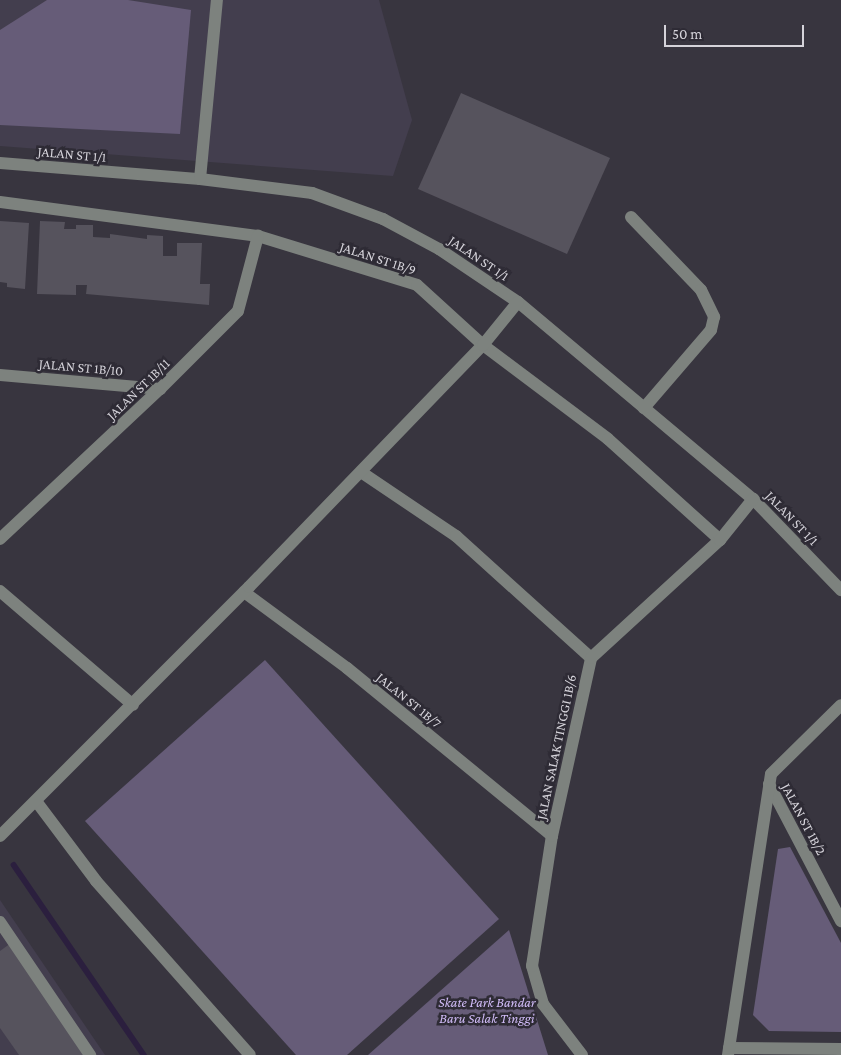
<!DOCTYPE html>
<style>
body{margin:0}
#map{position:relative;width:841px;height:1055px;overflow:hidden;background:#38353f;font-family:"Crimson Pro",serif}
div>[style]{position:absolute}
.built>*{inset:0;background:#433e4e}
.green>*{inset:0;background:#665c78}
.stream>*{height:5.5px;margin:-2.75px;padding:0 2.75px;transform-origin:2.75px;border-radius:2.75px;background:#2b1f3e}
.building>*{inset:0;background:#56535d}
.minor>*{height:12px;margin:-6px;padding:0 6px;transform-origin:6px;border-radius:6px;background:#7d827e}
span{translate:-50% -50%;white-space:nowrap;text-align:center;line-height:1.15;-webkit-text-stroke:5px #2e2b35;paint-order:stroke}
.street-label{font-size:14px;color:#d5d3da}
.park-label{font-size:14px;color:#d0bbf7;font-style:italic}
.scale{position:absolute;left:664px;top:25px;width:140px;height:22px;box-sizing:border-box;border:2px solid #d5d3da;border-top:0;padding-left:6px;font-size:15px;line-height:18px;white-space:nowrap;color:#d5d3da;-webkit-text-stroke:4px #2e2b35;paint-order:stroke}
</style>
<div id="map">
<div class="built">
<i style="clip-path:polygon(0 0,379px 0,412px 120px,393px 176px,0 146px)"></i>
<i style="clip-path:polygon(0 900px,105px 1055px,0 1055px)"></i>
</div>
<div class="green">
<i style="clip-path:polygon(47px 0,128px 0,191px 10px,180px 134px,0 125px,0 30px)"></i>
<i style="clip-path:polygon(265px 660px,499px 919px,347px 1055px,296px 1055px,85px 821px)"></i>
<i style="clip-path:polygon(790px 847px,841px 943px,841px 1032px,769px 1031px,753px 1015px,778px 849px)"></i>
<i style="clip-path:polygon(509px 930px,548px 1055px,368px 1055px)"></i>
</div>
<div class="stream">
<i style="left:14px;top:865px;width:230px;rotate:55.6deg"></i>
</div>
<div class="building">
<i style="clip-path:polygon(461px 93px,610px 158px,567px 254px,418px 189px)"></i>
<i style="clip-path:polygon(0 221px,29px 223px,25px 289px,7px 287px,7px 283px,0 282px)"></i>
<i style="clip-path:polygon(40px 221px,65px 222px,64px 229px,76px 229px,76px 225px,93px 225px,93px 237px,110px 238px,110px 234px,147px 239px,147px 235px,163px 236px,163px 256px,177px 256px,177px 243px,202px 243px,200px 284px,210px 284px,209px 305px,86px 294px,87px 285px,76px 285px,76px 295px,37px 294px)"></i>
<i style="clip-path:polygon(11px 943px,87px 1055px,19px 1055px,0 1028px,0 951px)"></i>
</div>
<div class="minor">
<i style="left:0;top:163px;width:201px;rotate:4.6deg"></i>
<i style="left:200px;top:179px;width:113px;rotate:7.1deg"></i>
<i style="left:312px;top:193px;width:76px;rotate:20.1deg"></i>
<i style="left:383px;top:219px;width:64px;rotate:28.2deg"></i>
<i style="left:439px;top:249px;width:95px;rotate:33.9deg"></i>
<i style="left:518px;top:302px;width:307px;rotate:40deg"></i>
<i style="left:753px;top:499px;width:127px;rotate:46deg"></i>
<i style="left:200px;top:179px;width:180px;rotate:-84.6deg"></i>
<i style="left:0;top:202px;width:260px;rotate:7.5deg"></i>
<i style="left:258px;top:236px;width:166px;rotate:17.1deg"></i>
<i style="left:417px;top:285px;width:89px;rotate:42.3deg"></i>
<i style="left:483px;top:345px;width:156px;rotate:36.9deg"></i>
<i style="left:608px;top:439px;width:151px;rotate:42deg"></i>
<i style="left:631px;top:217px;width:101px;rotate:46.2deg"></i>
<i style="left:701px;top:290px;width:30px;rotate:64deg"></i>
<i style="left:714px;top:317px;width:13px;rotate:103deg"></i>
<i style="left:711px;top:330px;width:103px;rotate:130.7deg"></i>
<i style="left:0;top:375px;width:161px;rotate:5deg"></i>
<i style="left:361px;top:472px;width:115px;rotate:34deg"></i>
<i style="left:456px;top:536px;width:182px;rotate:42.1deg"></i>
<i style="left:0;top:539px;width:219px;rotate:-43.2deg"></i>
<i style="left:160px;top:389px;width:110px;rotate:-45deg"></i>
<i style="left:238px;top:311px;width:78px;rotate:-75.1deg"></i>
<i style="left:0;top:591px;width:175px;rotate:40.6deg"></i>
<i style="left:244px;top:592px;width:128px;rotate:36.4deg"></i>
<i style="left:347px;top:668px;width:265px;rotate:39.3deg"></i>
<i style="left:769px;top:784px;width:155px;rotate:62.3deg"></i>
<i style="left:36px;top:801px;width:100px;rotate:53.1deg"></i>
<i style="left:96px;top:881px;width:232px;rotate:48.5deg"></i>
<i style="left:0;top:836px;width:352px;rotate:-45deg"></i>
<i style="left:249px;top:587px;width:337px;rotate:-46deg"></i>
<i style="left:483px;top:345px;width:55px;rotate:-50.9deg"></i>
<i style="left:0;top:922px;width:161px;rotate:55.9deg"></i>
<i style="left:729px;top:1048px;width:112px;rotate:0.5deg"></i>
<i style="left:582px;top:1055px;width:64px;rotate:-127.4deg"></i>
<i style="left:543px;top:1004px;width:40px;rotate:-106deg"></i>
<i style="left:532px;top:966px;width:132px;rotate:-81.3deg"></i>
<i style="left:552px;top:836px;width:182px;rotate:-77.6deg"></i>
<i style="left:591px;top:658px;width:175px;rotate:-42.5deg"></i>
<i style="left:720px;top:540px;width:53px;rotate:-51.2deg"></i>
<i style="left:728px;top:1055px;width:284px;rotate:-81.3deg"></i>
<i style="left:771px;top:774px;width:98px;rotate:-44.6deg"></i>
</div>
<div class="street-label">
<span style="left:72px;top:154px;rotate:5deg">JALAN ST 1/1</span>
<span style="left:378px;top:258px;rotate:18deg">JALAN ST 1B/9</span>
<span style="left:479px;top:258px;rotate:34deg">JALAN ST 1/1</span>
<span style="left:81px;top:367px;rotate:5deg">JALAN ST 1B/10</span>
<span style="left:138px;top:389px;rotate:-44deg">JALAN ST 1B/11</span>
<span style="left:792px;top:518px;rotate:46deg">JALAN ST 1/1</span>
<span style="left:409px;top:700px;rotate:39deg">JALAN ST 1B/7</span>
<span style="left:556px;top:747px;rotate:-78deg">JALAN SALAK TINGGI 1B/6</span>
<span style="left:804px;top:819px;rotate:62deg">JALAN ST 1B/2</span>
</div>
<div class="park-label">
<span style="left:487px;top:1010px">Skate Park Bandar<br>Baru Salak Tinggi</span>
</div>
<div class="scale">50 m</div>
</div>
